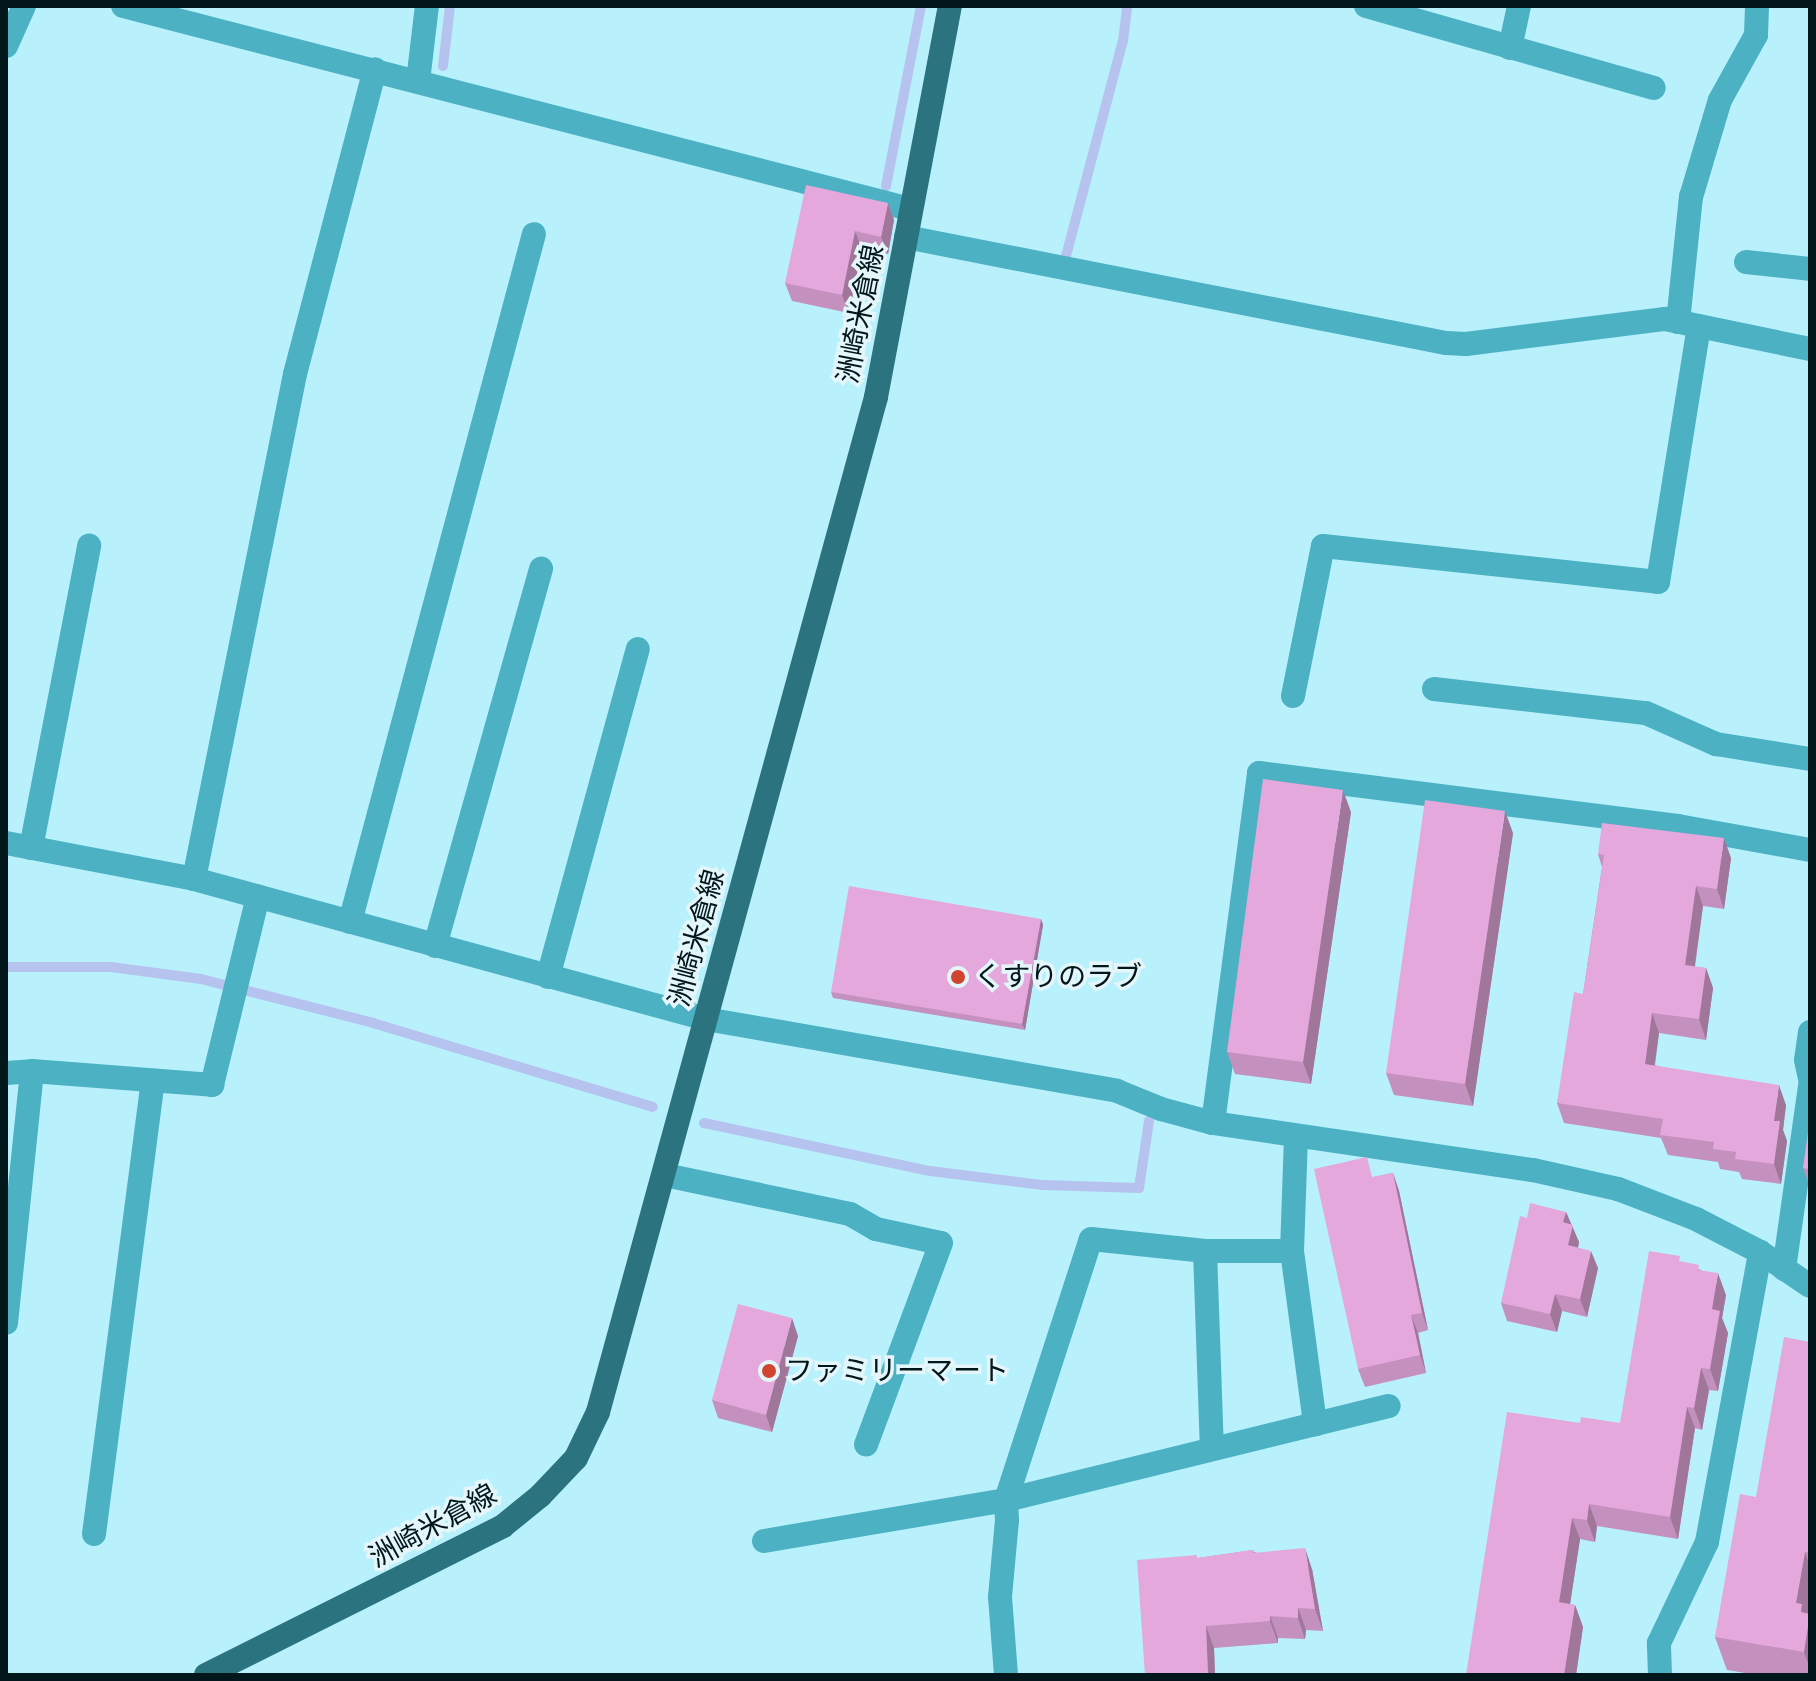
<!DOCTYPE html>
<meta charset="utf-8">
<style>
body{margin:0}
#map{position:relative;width:1816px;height:1681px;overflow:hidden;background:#b8f1fc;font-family:"Crimson Pro","Noto Sans JP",serif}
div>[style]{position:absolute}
.stream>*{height:10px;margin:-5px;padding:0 5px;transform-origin:5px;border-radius:5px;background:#b6c3ee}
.minor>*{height:24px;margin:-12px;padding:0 12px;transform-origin:12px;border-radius:12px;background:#4bb1c3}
.major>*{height:24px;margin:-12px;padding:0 12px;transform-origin:12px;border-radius:12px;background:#2b737f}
.wall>*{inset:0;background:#c490bd}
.shaded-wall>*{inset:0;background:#a0769a}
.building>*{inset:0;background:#e4a8dc}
.dots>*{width:22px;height:22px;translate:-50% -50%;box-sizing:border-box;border:4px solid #e4f6fa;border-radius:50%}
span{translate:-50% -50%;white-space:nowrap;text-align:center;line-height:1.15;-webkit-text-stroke:7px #e4f6fa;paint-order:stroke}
.street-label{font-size:28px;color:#02171b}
.poi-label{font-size:28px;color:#02171b}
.left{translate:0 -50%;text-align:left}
.frame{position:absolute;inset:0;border:8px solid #02171b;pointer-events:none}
</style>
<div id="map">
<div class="stream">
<i style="left:443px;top:66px;width:60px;rotate:-83.3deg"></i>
<i style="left:886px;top:186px;width:183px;rotate:-79deg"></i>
<i style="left:1066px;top:256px;width:222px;rotate:-75.2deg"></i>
<i style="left:1123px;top:41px;width:35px;rotate:-83deg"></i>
<i style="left:6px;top:967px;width:105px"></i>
<i style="left:111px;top:967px;width:91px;rotate:7.6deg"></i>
<i style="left:201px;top:979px;width:178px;rotate:14.3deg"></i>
<i style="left:373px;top:1023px;width:292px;rotate:16.7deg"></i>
<i style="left:704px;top:1123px;width:231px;rotate:12deg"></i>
<i style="left:930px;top:1171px;width:114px;rotate:7.1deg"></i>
<i style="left:1043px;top:1185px;width:96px;rotate:1.8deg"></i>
<i style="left:1139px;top:1188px;width:68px;rotate:-81.5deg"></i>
</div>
<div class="minor">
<i style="left:123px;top:6px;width:813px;rotate:14.46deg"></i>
<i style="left:1366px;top:6px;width:299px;rotate:15.9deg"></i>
<i style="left:6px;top:46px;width:44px;rotate:-65.8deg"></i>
<i style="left:1510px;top:48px;width:43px;rotate:-77.9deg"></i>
<i style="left:418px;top:81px;width:76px;rotate:-83.2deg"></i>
<i style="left:906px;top:237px;width:550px;rotate:11.11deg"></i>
<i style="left:1446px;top:343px;width:20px;rotate:3deg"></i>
<i style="left:1466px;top:344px;width:201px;rotate:-7.2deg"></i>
<i style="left:1665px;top:319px;width:148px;rotate:11.7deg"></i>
<i style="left:1746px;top:262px;width:64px;rotate:6.2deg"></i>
<i style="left:1678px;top:322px;width:126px;rotate:-84.1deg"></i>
<i style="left:1691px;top:197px;width:101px;rotate:-73.4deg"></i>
<i style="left:1720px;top:100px;width:74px;rotate:-61deg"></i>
<i style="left:1756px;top:35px;width:29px;rotate:-88deg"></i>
<i style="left:1434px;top:689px;width:213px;rotate:6.5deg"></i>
<i style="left:1646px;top:713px;width:77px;rotate:23.9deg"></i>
<i style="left:1716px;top:744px;width:95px;rotate:9.1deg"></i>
<i style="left:1293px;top:696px;width:153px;rotate:-78.7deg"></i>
<i style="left:1323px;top:546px;width:337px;rotate:6.1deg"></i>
<i style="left:1658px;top:582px;width:259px;rotate:-80.9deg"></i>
<i style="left:6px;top:843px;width:191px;rotate:10.8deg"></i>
<i style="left:194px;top:879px;width:531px;rotate:15.29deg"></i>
<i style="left:706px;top:1019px;width:417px;rotate:9.9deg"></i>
<i style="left:1117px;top:1091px;width:48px;rotate:22.2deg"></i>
<i style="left:1161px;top:1109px;width:54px;rotate:15.1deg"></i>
<i style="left:1213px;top:1123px;width:323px;rotate:8.4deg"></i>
<i style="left:1533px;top:1170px;width:87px;rotate:12.6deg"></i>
<i style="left:1618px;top:1189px;width:84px;rotate:21deg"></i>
<i style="left:1696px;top:1219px;width:72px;rotate:27.3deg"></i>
<i style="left:1760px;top:1252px;width:60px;rotate:34.2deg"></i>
<i style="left:31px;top:848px;width:308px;rotate:-79.1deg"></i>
<i style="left:194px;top:879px;width:515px;rotate:-78.69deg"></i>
<i style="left:295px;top:374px;width:315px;rotate:-75.3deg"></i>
<i style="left:350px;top:922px;width:712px;rotate:-75.03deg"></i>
<i style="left:435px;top:946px;width:392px;rotate:-74.3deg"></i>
<i style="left:548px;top:977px;width:340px;rotate:-74.7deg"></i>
<i style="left:1810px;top:1032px;width:28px;rotate:98deg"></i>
<i style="left:1806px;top:1060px;width:19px;rotate:78deg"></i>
<i style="left:6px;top:1073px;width:26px;rotate:-4deg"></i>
<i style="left:32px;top:1071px;width:181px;rotate:4.4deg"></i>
<i style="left:212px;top:1085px;width:194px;rotate:-76.3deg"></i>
<i style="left:1213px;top:1123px;width:353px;rotate:-82.5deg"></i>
<i style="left:1259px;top:773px;width:422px;rotate:7.2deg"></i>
<i style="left:1678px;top:826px;width:134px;rotate:10.3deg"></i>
<i style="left:665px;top:1175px;width:189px;rotate:11.9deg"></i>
<i style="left:850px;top:1214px;width:30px;rotate:30deg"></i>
<i style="left:876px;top:1229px;width:66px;rotate:12.2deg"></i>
<i style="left:941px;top:1243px;width:215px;rotate:110.4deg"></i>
<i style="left:1205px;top:1251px;width:198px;rotate:88deg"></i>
<i style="left:1292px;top:1251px;width:175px;rotate:82.4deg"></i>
<i style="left:1784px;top:1269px;width:185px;rotate:-81.9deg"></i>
<i style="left:6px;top:1323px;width:253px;rotate:-84.1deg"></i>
<i style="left:94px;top:1534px;width:457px;rotate:-82.6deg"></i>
<i style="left:764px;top:1541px;width:245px;rotate:-9.6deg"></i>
<i style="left:1006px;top:1500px;width:394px;rotate:-13.8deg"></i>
<i style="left:1006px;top:1675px;width:78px;rotate:-94.4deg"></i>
<i style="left:1000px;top:1597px;width:77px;rotate:-84.8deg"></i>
<i style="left:1007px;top:1520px;width:20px;rotate:-93deg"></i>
<i style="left:1006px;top:1500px;width:274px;rotate:-72deg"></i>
<i style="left:1091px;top:1239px;width:115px;rotate:6deg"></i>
<i style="left:1205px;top:1251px;width:87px"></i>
<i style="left:1292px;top:1251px;width:115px;rotate:-88deg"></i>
<i style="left:1660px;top:1675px;width:32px;rotate:-92deg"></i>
<i style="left:1659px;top:1643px;width:112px;rotate:-64.6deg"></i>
<i style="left:1707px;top:1542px;width:295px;rotate:-79.6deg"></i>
</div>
<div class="major">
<i style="left:206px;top:1675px;width:332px;rotate:-26.6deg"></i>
<i style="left:503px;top:1526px;width:48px;rotate:-39deg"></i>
<i style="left:540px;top:1496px;width:52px;rotate:-46.5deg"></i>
<i style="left:576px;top:1458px;width:51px;rotate:-64.4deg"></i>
<i style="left:598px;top:1412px;width:1052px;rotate:-74.68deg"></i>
<i style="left:876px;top:397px;width:398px;rotate:-79.3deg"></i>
</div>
<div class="wall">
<i style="clip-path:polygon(888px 203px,894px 220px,888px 254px,862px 249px,849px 313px,792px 301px,785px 283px)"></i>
<i style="clip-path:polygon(1351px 812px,1311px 1084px,1235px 1074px,1227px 1052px)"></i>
<i style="clip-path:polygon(1513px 833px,1473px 1106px,1394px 1095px,1386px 1073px)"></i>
<i style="clip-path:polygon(1598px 854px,1731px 858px,1724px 909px,1703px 906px,1695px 967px,1706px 968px,1713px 988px,1706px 1040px,1659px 1033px,1655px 1065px,1786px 1105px,1783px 1130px,1787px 1141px,1781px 1184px,1742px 1179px,1739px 1172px,1720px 1169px,1718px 1162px,1668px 1155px,1661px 1138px,1564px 1123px,1557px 1103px,1583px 994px,1602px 867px)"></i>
<i style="clip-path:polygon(1041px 919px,1043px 925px,1025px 1030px,833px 998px,831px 992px)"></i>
<i style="clip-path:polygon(1810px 1125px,1810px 1187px,1803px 1168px)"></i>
<i style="clip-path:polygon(1393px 1173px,1399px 1191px,1428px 1330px,1418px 1333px,1426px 1373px,1365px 1387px,1358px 1369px,1374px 1177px)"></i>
<i style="clip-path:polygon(1566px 1212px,1579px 1242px,1578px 1248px,1598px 1268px,1587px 1317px,1562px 1311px,1557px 1332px,1507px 1321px,1501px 1303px,1527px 1218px)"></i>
<i style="clip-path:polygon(1682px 1262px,1701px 1270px,1726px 1295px,1722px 1318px,1728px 1333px,1718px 1391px,1709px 1390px,1702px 1430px,1695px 1428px,1678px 1539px,1597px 1526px,1595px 1542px,1580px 1539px,1570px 1604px,1575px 1605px,1583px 1627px,1576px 1675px,1466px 1675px,1580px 1423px,1620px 1423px)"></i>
<i style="clip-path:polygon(798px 1336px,772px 1432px,718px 1418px,712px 1400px)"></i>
<i style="clip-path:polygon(1810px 1342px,1810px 1675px,1757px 1675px,1727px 1670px,1715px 1637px,1756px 1497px)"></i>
<i style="clip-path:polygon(1253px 1550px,1254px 1552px,1312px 1569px,1323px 1631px,1306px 1630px,1305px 1639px,1278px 1638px,1278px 1643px,1214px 1648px,1215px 1675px,1145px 1675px,1198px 1558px)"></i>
</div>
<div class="shaded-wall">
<i style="clip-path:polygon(888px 203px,894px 220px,888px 254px,881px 237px)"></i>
<i style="clip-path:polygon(855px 231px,862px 249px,849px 313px,842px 295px)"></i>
<i style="clip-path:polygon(1343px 790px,1351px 812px,1311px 1084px,1303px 1062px)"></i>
<i style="clip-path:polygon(1505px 811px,1513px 833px,1473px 1106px,1465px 1084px)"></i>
<i style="clip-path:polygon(1724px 838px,1731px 858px,1724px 909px,1717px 889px)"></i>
<i style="clip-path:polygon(1696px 886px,1703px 906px,1692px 985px,1685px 965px)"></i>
<i style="clip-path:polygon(1041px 919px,1043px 925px,1025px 1030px,1022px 1024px)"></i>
<i style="clip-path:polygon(1706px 968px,1713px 988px,1706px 1040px,1699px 1019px)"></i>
<i style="clip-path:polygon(1652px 1013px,1659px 1033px,1652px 1084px,1645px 1064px)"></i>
<i style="clip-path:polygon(1779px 1085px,1786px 1105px,1783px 1130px,1787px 1141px,1781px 1184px,1774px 1164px,1774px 1121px)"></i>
<i style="clip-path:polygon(1393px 1173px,1399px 1191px,1428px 1330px,1422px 1313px)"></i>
<i style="clip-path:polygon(1566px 1212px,1579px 1242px,1575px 1263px,1568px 1245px,1563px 1222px)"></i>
<i style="clip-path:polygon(1591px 1251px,1598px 1268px,1587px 1317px,1580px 1299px)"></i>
<i style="clip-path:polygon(1718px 1273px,1726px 1295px,1722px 1318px,1728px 1333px,1718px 1391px,1710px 1369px,1712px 1309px)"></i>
<i style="clip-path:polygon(1555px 1294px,1562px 1311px,1557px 1332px,1550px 1314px)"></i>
<i style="clip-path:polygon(1411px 1315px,1418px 1333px,1426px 1373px,1420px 1355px)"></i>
<i style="clip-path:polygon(792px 1318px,798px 1336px,772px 1432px,766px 1415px)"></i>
<i style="clip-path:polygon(1701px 1368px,1709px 1390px,1702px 1430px,1694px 1408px)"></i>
<i style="clip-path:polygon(1687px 1407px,1695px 1428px,1678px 1539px,1670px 1517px)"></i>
<i style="clip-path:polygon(1589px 1504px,1597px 1526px,1595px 1542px,1587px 1520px)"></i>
<i style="clip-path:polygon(1572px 1518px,1580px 1539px,1567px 1624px,1559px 1602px)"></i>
<i style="clip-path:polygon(1305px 1548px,1312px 1569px,1323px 1631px,1315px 1609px)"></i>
<i style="clip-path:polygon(1805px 1552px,1810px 1567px,1810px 1669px,1804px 1652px,1796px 1603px)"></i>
<i style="clip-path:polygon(1575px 1605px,1583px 1627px,1576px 1675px,1564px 1675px)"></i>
<i style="clip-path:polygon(1298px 1608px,1306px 1630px,1305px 1639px,1298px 1618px)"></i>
<i style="clip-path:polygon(1270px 1616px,1278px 1638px,1278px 1643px,1270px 1621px)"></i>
<i style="clip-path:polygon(1206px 1626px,1214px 1648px,1215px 1675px,1208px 1675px)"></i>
</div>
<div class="building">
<i style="clip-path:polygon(806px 185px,888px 203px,881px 237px,855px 231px,842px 295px,785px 283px)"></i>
<i style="clip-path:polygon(1263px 779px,1343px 790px,1303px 1062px,1227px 1052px)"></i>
<i style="clip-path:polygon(1425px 800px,1505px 811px,1465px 1084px,1386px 1073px)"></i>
<i style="clip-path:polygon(1602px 823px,1724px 838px,1717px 889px,1696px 886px,1685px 965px,1706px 968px,1699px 1019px,1652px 1013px,1645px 1064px,1779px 1085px,1774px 1121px,1780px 1121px,1774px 1164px,1735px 1159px,1736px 1152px,1713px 1149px,1714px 1142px,1660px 1135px,1663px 1119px,1557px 1103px,1574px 992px,1583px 994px,1604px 855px,1598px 854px)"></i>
<i style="clip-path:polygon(849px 886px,1041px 919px,1022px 1024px,831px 992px)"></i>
<i style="clip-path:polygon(1809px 1125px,1810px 1125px,1810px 1169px,1803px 1168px)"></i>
<i style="clip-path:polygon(1367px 1157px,1372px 1177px,1393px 1173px,1422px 1313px,1411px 1315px,1420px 1355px,1358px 1369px,1314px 1169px)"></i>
<i style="clip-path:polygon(1530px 1203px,1566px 1212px,1563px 1222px,1573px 1225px,1568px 1245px,1591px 1251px,1580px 1299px,1555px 1294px,1550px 1314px,1501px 1303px,1520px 1216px,1527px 1218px)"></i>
<i style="clip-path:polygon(1649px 1251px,1680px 1256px,1679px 1261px,1699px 1265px,1698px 1270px,1718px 1273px,1712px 1309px,1720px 1311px,1710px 1369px,1701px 1368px,1694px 1408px,1687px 1407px,1670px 1517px,1589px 1504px,1587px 1520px,1572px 1518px,1559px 1602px,1575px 1605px,1564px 1675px,1539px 1673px,1539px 1675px,1466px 1675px,1507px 1412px,1580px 1423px,1581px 1417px,1620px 1423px)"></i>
<i style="clip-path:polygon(738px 1304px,792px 1318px,766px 1415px,712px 1400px)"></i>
<i style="clip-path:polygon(1784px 1337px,1810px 1342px,1810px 1553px,1805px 1552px,1796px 1603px,1802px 1604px,1801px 1612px,1810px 1614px,1804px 1652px,1715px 1637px,1740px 1494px,1756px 1497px)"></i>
<i style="clip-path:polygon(1305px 1548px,1315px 1609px,1298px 1608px,1298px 1618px,1270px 1616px,1270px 1621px,1206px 1626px,1208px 1675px,1145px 1675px,1137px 1560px,1197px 1555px,1197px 1558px,1253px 1550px,1253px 1553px)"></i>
</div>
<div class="dots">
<i style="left:958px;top:977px;background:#d04430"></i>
<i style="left:769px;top:1371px;background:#d04430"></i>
</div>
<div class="street-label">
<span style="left:861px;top:314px;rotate:-79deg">洲崎米倉線</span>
<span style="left:697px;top:938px;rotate:-75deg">洲崎米倉線</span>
<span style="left:433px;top:1526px;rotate:-29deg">洲崎米倉線</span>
</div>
<div class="poi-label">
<span class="left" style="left:974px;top:977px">くすりのラブ</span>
<span class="left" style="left:785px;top:1371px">ファミリーマート</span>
</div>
<div class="frame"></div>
</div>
